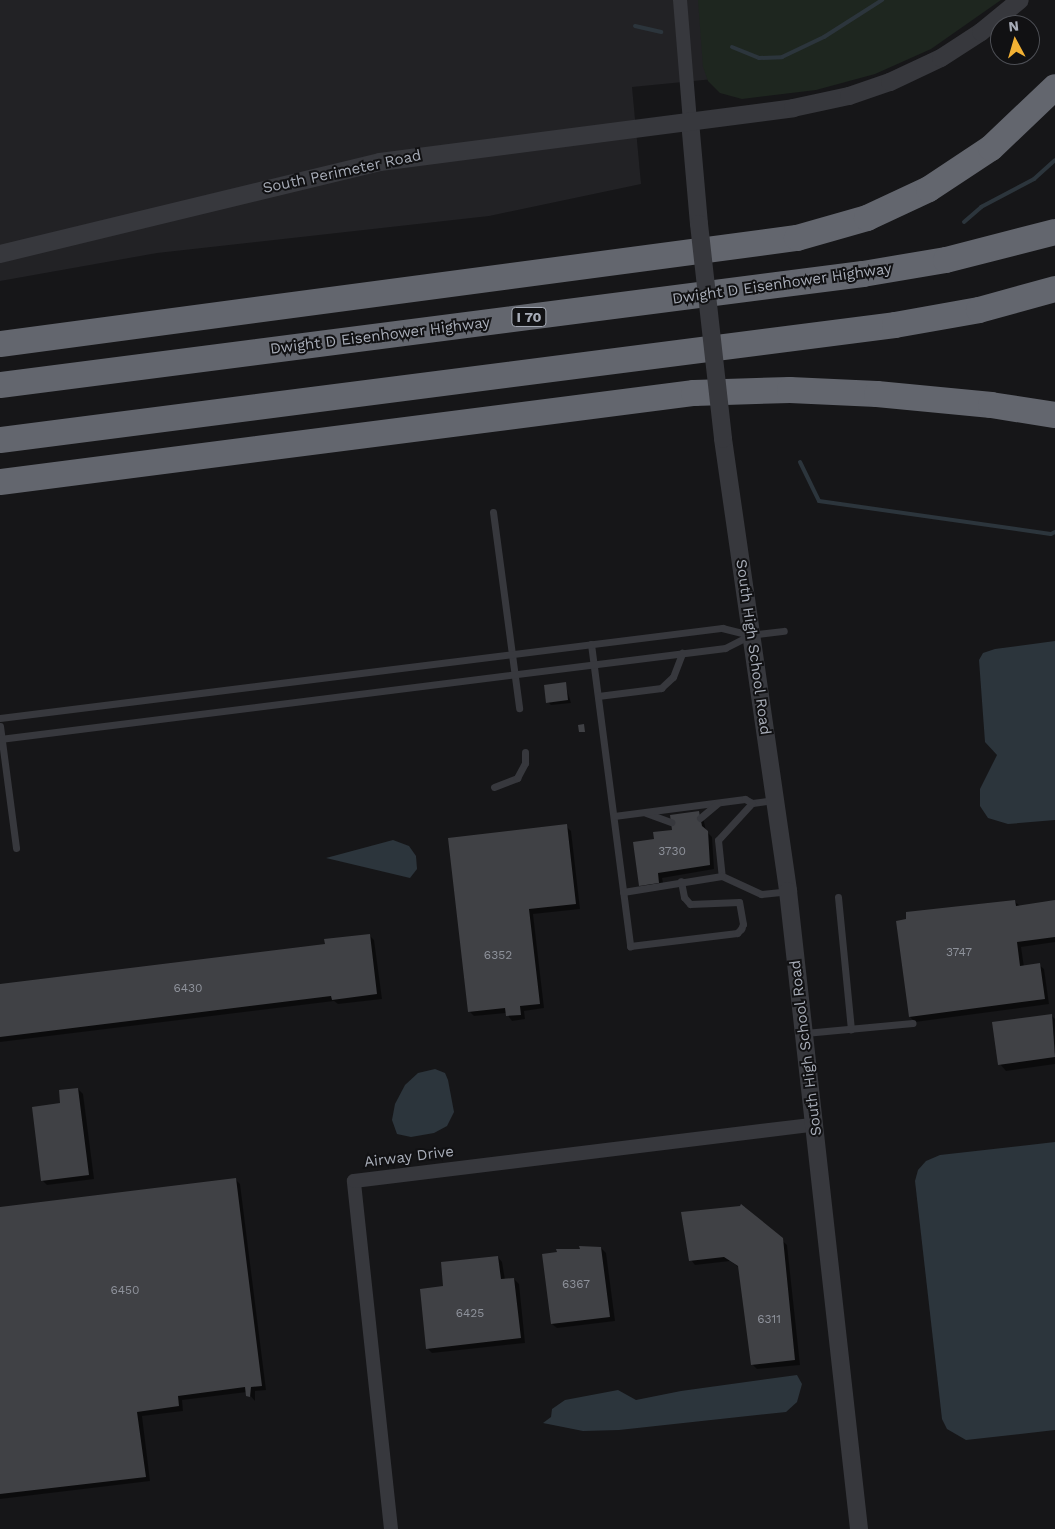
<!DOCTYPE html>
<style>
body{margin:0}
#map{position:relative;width:1055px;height:1529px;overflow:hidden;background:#161618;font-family:"Work Sans",sans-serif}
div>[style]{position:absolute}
.built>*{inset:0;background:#222225}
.green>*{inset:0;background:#1e261f}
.water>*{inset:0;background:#2c353c}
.shadow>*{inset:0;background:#0007}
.stream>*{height:4px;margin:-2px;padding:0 2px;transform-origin:2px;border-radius:2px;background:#2c353c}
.building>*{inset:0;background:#404145}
.service>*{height:7px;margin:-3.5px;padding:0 3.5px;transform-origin:3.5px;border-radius:3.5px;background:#37383d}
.minor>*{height:14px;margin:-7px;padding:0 7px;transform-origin:7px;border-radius:7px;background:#37383d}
.tertiary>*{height:18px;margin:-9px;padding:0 9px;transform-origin:9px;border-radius:9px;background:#37383d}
.motorway>*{height:26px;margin:-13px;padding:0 13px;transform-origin:13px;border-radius:13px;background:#63666e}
.tertiary-bridge>*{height:18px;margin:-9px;padding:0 9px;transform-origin:9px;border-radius:9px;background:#37383d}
span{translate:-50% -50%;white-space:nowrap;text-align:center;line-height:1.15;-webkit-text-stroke:4px #111113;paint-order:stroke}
.number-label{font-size:12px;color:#8e929b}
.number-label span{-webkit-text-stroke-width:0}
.shield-label span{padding:1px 4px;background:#111113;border:1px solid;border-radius:4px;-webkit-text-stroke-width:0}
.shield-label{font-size:14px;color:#a8adb8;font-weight:700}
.street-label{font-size:15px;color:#a8adb8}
.north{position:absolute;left:990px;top:15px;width:50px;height:50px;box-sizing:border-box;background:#111113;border:1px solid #4d4f55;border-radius:50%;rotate:354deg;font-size:14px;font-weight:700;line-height:20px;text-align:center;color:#a8adb8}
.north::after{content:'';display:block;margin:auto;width:18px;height:22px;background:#f2b134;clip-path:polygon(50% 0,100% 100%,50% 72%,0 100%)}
</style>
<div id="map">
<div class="built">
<i style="clip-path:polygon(0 0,968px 0,744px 76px,632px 87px,641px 184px,489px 216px,157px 253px,0 281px)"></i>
</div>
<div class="green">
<i style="clip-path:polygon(698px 0,1001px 0,931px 49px,875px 74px,816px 90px,742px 99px,720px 93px,708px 81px,703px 67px)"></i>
</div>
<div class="water">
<i style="clip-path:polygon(1055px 641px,1055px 820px,1008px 824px,988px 818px,980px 806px,980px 789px,997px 755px,985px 742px,979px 660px,983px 653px,995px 649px)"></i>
<i style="clip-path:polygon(393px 840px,409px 846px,416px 856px,417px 869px,410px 878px,326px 858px)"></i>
<i style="clip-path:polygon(435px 1069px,445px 1073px,448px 1080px,454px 1112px,447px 1126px,434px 1133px,411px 1137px,397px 1134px,392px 1120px,395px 1104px,405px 1085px,418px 1073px)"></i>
<i style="clip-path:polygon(1055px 1142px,1055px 1430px,966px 1440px,947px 1429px,942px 1419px,915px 1181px,918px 1170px,926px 1161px,940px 1155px)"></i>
<i style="clip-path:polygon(797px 1375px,802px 1384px,797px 1402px,786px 1412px,619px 1430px,583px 1431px,543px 1423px,551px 1417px,552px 1409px,565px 1400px,618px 1390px,636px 1400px,681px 1391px)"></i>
</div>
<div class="shadow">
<i style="clip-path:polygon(565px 683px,571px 703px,551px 705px,548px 702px)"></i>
<i style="clip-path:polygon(698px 812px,703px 817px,706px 831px,712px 837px,714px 869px,662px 878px,664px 887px,645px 890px,656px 840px,674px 831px)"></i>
<i style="clip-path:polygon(566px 826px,571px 831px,580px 909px,533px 914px,544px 1008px,524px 1011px,525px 1019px,512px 1021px,506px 1013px,474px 1016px,470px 1012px)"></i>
<i style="clip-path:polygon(1055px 901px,1055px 942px,1021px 947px,1024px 967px,1039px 965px,1044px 969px,1049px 1004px,915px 1022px,910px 1017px,897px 922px,1015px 902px,1020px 906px)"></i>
<i style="clip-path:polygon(369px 935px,374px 940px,382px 999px,338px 1004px,334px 1001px,0 1042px,0 985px,326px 945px)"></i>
<i style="clip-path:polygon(1051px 1015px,1055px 1019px,1055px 1064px,1006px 1071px,1000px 1064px)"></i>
<i style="clip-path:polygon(78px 1089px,83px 1094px,94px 1179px,47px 1185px,42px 1180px,62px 1104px)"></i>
<i style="clip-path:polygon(235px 1179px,240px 1184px,266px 1390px,255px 1391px,255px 1401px,247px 1392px,182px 1400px,183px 1411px,142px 1416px,150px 1481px,0 1499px,0 1208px)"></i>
<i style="clip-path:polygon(745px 1207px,787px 1245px,800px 1365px,757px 1369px,752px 1364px,740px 1268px,730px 1261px,695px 1265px,691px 1260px,682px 1213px)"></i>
<i style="clip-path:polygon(601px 1248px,606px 1253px,615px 1321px,557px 1328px,552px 1324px,558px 1253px)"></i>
<i style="clip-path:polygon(498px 1257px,502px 1262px,505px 1280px,514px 1279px,519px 1284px,525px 1343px,432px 1353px,428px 1349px,445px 1287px)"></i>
</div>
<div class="stream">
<i style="left:635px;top:26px;width:27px;rotate:13deg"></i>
<i style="left:732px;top:47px;width:29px;rotate:22deg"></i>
<i style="left:759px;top:58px;width:23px;rotate:-2deg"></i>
<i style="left:782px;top:57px;width:47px;rotate:-25.5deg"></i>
<i style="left:824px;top:37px;width:69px;rotate:-32.5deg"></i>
<i style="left:964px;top:222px;width:23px;rotate:-41deg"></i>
<i style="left:981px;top:207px;width:60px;rotate:-27.8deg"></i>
<i style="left:1034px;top:179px;width:28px;rotate:-42deg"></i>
<i style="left:800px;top:462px;width:43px;rotate:64deg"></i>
<i style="left:819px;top:501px;width:234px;rotate:8.1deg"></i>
<i style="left:1051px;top:534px;width:4px;rotate:-27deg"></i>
</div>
<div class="building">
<i style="clip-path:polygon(566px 682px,568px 700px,546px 703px,544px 685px)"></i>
<i style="clip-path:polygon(584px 724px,585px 732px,579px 732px,578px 725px)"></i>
<i style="clip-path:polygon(699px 811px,702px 826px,708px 831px,710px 865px,658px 873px,659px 883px,639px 886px,633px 842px,654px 839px,653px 832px,672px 830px,670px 815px)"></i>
<i style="clip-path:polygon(567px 824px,576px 904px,529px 909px,540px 1004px,520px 1006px,521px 1015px,506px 1016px,505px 1008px,468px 1012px,448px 838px)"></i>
<i style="clip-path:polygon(1015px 900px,1016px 906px,1055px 900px,1055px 937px,1017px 942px,1020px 966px,1040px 963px,1045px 999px,909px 1017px,896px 921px,906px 919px,906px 912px)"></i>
<i style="clip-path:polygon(370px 934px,377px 994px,332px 1000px,331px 996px,0 1037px,0 984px,325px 944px,324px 939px)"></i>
<i style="clip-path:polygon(1052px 1014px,1055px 1057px,998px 1065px,992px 1022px)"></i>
<i style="clip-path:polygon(78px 1088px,89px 1175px,41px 1181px,32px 1107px,60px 1103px,59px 1090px)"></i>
<i style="clip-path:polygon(236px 1178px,262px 1386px,251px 1387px,250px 1397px,246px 1396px,245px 1387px,178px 1396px,179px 1406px,137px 1412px,146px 1477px,0 1494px,0 1207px)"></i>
<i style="clip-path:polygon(741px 1204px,783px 1238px,795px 1360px,751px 1365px,738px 1266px,724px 1257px,689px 1261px,681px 1212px,740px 1206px)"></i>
<i style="clip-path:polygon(579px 1246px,601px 1247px,610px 1317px,551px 1324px,542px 1254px,557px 1252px,556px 1249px,580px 1249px)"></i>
<i style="clip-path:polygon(498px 1256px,501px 1279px,514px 1278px,521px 1338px,426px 1349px,420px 1289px,443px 1286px,441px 1262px)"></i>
</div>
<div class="service">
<i style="left:493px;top:512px;width:198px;rotate:82.4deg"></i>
<i style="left:591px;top:644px;width:305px;rotate:82.6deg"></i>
<i style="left:630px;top:946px;width:108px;rotate:-6.9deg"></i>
<i style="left:737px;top:933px;width:6px;rotate:-45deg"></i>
<i style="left:741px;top:929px;width:5px;rotate:-68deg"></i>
<i style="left:743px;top:924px;width:22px;rotate:-100deg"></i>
<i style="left:739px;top:902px;width:49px;rotate:177.7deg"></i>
<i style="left:690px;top:904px;width:9px;rotate:-131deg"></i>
<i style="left:684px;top:897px;width:16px;rotate:-101deg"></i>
<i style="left:598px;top:696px;width:64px;rotate:-7.2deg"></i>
<i style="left:661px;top:688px;width:16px;rotate:-43deg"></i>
<i style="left:673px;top:677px;width:26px;rotate:-69deg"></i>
<i style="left:0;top:718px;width:728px;rotate:-7.11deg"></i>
<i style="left:722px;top:628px;width:29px;rotate:14deg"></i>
<i style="left:750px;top:635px;width:34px;rotate:-7deg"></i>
<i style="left:0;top:726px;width:123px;rotate:82.5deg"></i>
<i style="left:0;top:739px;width:731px;rotate:-7.15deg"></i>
<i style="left:725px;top:648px;width:28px;rotate:-27deg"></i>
<i style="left:494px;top:787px;width:25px;rotate:-21deg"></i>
<i style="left:517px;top:778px;width:17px;rotate:-62deg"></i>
<i style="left:525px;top:763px;width:11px;rotate:-90deg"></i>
<i style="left:774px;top:800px;width:22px;rotate:172deg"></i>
<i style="left:752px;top:803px;width:50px;rotate:132.6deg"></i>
<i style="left:718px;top:840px;width:36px;rotate:84deg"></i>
<i style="left:722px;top:876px;width:43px;rotate:24.8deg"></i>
<i style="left:761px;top:894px;width:27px;rotate:-6deg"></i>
<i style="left:646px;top:813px;width:27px;rotate:20deg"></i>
<i style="left:614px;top:816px;width:132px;rotate:-7.4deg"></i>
<i style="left:745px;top:799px;width:8px;rotate:30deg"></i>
<i style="left:700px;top:818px;width:23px;rotate:-40deg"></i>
<i style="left:623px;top:892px;width:100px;rotate:-9.2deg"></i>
<i style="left:838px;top:897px;width:133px;rotate:84.4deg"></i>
<i style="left:805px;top:1033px;width:108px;rotate:-5.3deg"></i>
</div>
<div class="minor">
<i style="left:680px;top:0;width:121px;rotate:85.3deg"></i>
<i style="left:391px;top:1529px;width:350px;rotate:-96.1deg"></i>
<i style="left:354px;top:1181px;width:465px;rotate:-7deg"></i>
</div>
<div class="tertiary">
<i style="left:690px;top:121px;width:103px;rotate:85deg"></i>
<i style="left:0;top:254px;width:391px;rotate:-13.6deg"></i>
<i style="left:380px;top:162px;width:417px;rotate:-7.4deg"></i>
<i style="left:793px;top:108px;width:57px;rotate:-12.1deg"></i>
<i style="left:849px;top:96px;width:43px;rotate:-18.9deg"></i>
<i style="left:890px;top:82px;width:56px;rotate:-25.2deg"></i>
<i style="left:941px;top:58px;width:48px;rotate:-33deg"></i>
<i style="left:981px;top:32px;width:50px;rotate:-39.4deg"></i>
<i style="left:723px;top:439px;width:457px;rotate:81.8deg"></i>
<i style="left:788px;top:891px;width:642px;rotate:83.65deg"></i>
</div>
<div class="motorway">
<i style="left:0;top:344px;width:804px;rotate:-7.58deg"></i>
<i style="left:797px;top:238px;width:73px;rotate:-15.9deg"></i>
<i style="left:867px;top:218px;width:68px;rotate:-25.1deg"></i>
<i style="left:929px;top:189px;width:74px;rotate:-33.5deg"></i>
<i style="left:991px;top:148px;width:88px;rotate:-43.6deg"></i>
<i style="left:0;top:385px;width:870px;rotate:-7.33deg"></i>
<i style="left:863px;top:274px;width:84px;rotate:-9.6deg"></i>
<i style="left:946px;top:260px;width:113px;rotate:-14.4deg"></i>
<i style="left:0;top:440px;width:902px;rotate:-7.32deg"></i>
<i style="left:895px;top:325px;width:85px;rotate:-10.1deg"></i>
<i style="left:979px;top:310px;width:79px;rotate:-15.4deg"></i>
<i style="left:0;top:482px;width:700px;rotate:-7.31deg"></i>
<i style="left:694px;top:393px;width:96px;rotate:-1.8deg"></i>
<i style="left:790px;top:390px;width:87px;rotate:2.6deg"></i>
<i style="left:877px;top:394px;width:115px;rotate:5.5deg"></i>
<i style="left:991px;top:405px;width:65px;rotate:8.9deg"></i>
</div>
<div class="tertiary-bridge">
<i style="left:699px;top:224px;width:216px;rotate:83.6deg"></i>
</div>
<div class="number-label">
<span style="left:672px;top:852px">3730</span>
<span style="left:959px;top:953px">3747</span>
<span style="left:498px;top:956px">6352</span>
<span style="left:188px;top:989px">6430</span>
<span style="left:576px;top:1285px">6367</span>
<span style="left:125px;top:1291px">6450</span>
<span style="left:470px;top:1314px">6425</span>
<span style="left:769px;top:1320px">6311</span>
</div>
<div class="shield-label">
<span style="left:529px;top:317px">I 70</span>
</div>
<div class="street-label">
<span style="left:342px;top:172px;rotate:-12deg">South Perimeter Road</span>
<span style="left:782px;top:284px;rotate:-8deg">Dwight D Eisenhower Highway</span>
<span style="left:380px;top:336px;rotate:-7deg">Dwight D Eisenhower Highway</span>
<span style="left:753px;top:647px;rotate:82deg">South High School Road</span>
<span style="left:806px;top:1048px;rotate:-97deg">South High School Road</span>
<span style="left:409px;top:1157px;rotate:-7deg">Airway Drive</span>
</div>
<div class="north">N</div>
</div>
